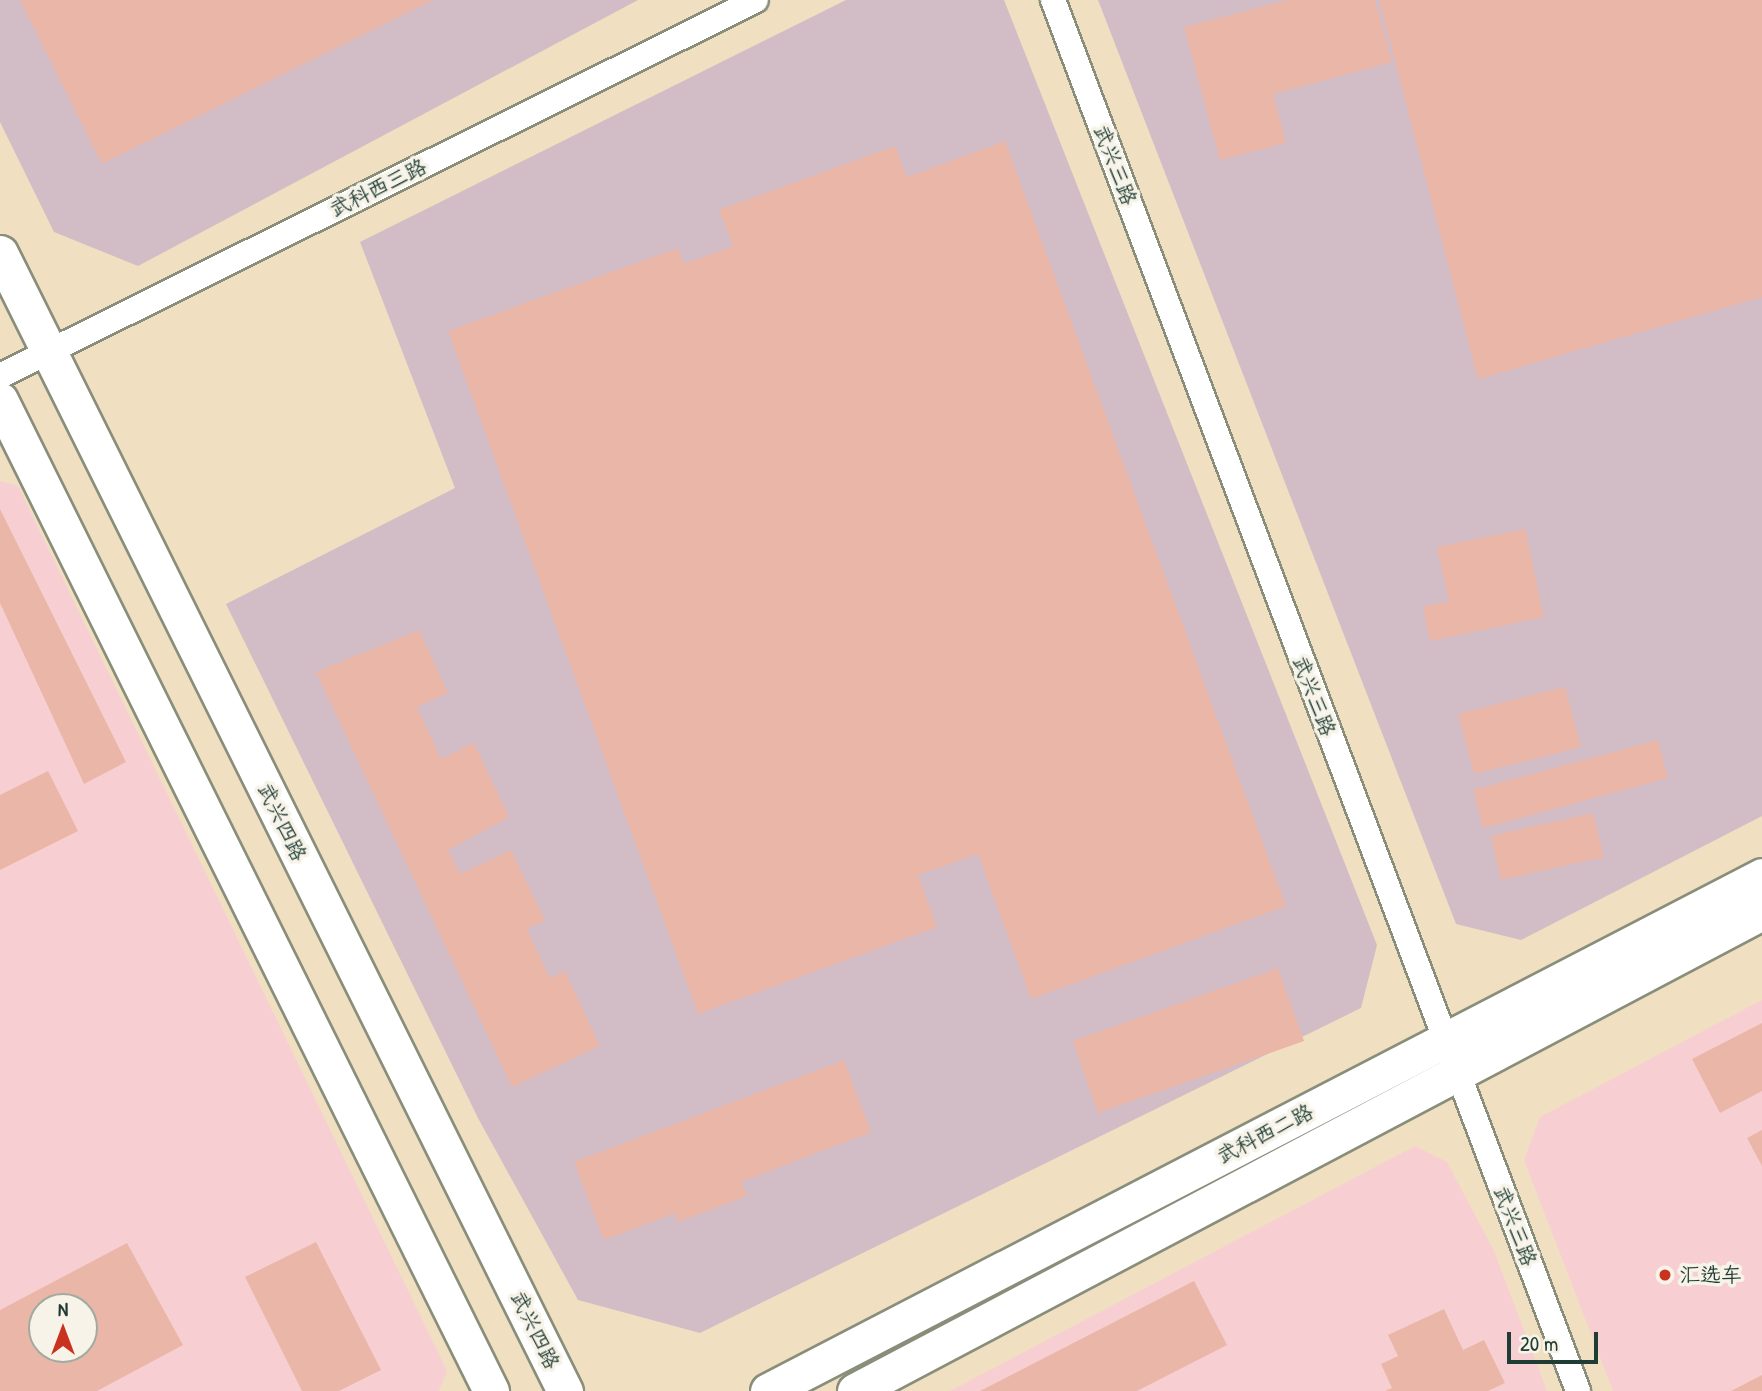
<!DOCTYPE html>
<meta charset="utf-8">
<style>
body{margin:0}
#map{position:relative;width:1762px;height:1391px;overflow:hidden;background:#f0dfc0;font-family:"Patrick Hand","LXGW WenKai TC",sans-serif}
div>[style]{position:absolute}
.built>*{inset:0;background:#f7cfd3}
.industrial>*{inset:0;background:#d2bdc7}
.building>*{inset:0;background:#e9b6a7}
.roads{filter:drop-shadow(2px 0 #888e7a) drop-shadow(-2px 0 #888e7a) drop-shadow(0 2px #888e7a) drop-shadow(0 -2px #888e7a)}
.street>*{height:24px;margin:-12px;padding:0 12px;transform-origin:12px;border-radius:12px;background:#fff}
.secondary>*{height:35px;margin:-17.5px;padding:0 17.5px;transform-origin:17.5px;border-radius:17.5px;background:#fff}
.dots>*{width:19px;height:19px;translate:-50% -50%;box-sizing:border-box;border:4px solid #f7f3e8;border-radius:50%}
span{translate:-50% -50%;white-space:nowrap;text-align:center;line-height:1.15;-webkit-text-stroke:7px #f7f3e8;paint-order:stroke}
.street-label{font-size:21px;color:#1f3d34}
.poi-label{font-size:21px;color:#1f3d34}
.left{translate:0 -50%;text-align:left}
.north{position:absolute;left:28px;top:1293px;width:70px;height:70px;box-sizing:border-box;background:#f7f3e8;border:2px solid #a1aaa0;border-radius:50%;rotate:0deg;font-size:19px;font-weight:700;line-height:28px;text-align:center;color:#1f3d34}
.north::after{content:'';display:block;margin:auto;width:24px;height:32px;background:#c8321e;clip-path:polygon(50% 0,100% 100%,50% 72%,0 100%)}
.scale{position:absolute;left:1507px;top:1332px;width:91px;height:32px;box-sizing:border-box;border:4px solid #1f3d34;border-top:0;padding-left:9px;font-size:21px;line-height:24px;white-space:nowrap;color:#1f3d34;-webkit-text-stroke:5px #f7f3e8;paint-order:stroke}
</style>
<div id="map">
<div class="built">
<i style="clip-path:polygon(evenodd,0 481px,18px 486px,447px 1371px,439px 1391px,0 1391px,0 481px,42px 1307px,84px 1307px,84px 1349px,42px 1349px,42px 1307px)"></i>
<i style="clip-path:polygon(1762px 1000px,1762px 1391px,1613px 1391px,1524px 1160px,1540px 1117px)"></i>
<i style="clip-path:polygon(1415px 1146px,1447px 1162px,1494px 1251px,1547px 1391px,950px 1391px)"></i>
</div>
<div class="industrial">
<i style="clip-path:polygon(0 0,638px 0,138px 266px,54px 232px,0 122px)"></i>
<i style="clip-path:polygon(846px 0,1004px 0,1377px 945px,1361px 1008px,700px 1333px,578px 1300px,478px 1118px,226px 604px,455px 488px,360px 242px)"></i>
<i style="clip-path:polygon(1098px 0,1762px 0,1762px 816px,1521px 940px,1456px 924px)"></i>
</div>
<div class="building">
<i style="clip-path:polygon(20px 0,433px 0,102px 164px)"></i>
<i style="clip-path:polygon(1288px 0,1375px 0,1392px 62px,1273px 94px,1286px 143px,1220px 160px,1184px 27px)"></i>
<i style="clip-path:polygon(1379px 0,1762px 0,1762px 297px,1478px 379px)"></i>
<i style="clip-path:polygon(1005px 141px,1286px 906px,1031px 999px,978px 854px,918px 875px,937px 927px,698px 1014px,448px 331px,678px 248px,684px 264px,733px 246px,719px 210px,895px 146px,907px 177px)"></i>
<i style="clip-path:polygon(0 509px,126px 762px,84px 784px,0 603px)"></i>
<i style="clip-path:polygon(1525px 529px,1544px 617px,1430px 641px,1423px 607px,1449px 601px,1437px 547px)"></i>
<i style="clip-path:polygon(419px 630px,448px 693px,417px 707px,441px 759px,474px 743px,509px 817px,448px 850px,460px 874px,511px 850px,545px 920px,527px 929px,550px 978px,565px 971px,600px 1046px,512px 1087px,316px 672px)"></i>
<i style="clip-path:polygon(1565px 687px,1581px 747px,1474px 774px,1458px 714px)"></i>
<i style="clip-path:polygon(1658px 740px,1668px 778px,1483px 828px,1473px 790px)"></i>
<i style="clip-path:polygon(48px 771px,78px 831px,0 870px,0 795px)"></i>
<i style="clip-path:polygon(1593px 813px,1604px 857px,1501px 880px,1491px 836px)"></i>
<i style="clip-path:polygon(1278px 968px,1304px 1041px,1098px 1113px,1073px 1041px)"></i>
<i style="clip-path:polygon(1762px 1023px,1762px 1091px,1720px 1113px,1692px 1059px)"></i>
<i style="clip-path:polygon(844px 1060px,871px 1132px,741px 1182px,747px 1196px,678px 1222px,675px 1213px,604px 1240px,574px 1162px)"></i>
<i style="clip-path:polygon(1762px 1130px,1762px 1166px,1747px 1138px)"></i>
<i style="clip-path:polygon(316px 1242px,381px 1370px,339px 1391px,302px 1391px,245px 1277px)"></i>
<i style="clip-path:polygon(evenodd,127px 1243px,183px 1345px,97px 1391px,0 1391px,0 1310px,127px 1243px,42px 1307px,84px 1307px,84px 1349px,42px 1349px,42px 1307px)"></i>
<i style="clip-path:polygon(1194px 1281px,1227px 1345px,1137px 1391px,980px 1391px)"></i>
<i style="clip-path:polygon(1444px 1309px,1463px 1350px,1484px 1340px,1505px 1383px,1488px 1391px,1385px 1391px,1392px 1388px,1381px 1364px,1398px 1356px,1388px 1335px)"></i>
<i style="clip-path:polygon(1762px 1375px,1762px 1391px,1731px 1391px)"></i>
</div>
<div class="roads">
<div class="street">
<i style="left:1053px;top:0;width:1487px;rotate:69.32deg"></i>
<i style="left:0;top:376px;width:844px;rotate:-26.44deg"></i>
</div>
<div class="secondary">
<i style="left:0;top:253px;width:1271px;rotate:63.6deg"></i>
<i style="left:0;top:400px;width:1106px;rotate:63.64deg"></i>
<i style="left:768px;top:1391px;width:1119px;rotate:-27.39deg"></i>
<i style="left:855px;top:1391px;width:1026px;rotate:-27.84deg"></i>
</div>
</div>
<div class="dots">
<i style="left:1665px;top:1275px;background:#c8321e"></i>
</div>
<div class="street-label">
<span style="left:1115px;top:165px;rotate:69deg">武兴三路</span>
<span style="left:378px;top:188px;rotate:-26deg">武科西三路</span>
<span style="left:1314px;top:696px;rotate:69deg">武兴三路</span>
<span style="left:282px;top:822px;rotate:64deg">武兴四路</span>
<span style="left:1265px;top:1134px;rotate:-27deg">武科西二路</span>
<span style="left:1515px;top:1226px;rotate:69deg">武兴三路</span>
<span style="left:535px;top:1330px;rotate:64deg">武兴四路</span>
</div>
<div class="poi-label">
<span class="left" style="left:1679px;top:1275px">汇选车</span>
</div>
<div class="north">N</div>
<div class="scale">20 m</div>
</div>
